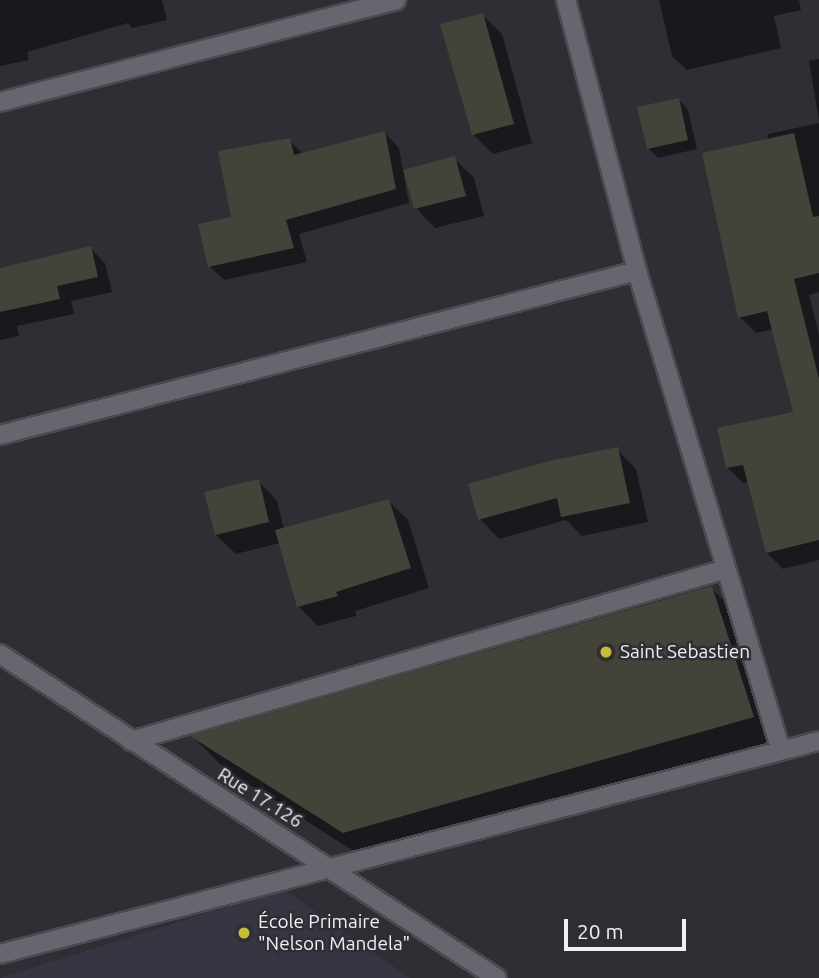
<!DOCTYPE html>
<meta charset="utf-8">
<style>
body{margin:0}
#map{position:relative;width:819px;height:978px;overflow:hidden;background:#2f2e35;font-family:Ubuntu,sans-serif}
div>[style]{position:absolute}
.built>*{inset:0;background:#373542}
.shadow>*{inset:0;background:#0007}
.building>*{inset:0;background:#43433a}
.roads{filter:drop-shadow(2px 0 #4b4a51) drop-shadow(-2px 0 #4b4a51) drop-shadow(0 2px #4b4a51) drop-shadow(0 -2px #4b4a51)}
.minor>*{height:18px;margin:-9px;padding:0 9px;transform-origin:9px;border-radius:9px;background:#67666f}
.dots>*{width:19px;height:19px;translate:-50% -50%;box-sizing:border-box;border:4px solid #2f2e35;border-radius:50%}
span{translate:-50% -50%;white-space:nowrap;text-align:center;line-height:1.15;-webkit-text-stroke:5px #2f2e35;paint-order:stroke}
.poi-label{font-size:19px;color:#efeff4}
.left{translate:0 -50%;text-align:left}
.street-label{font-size:19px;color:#efeff4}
.scale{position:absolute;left:564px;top:919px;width:122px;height:32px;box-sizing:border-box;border:4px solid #efeff4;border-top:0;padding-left:9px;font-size:21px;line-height:24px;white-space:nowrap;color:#efeff4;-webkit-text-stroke:5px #2f2e35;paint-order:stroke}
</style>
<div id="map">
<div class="built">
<i style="clip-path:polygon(283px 889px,410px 978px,0 978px)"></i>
</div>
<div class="shadow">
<i style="clip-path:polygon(0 0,162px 0,167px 20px,132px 28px,128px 23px,27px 52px,29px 60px,0 66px)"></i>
<i style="clip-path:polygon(659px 0,799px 0,801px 10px,774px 16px,781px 48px,687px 70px,672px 56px)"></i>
<i style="clip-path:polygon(482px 15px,502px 34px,532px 143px,493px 154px,473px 134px)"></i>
<i style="clip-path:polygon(819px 59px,819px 120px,809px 61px)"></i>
<i style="clip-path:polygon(679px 100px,688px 110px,697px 149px,658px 158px,648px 148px)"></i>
<i style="clip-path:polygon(819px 123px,819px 292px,809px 295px,819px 335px,819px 560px,783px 569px,767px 553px,750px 482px,743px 483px,727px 467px,795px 410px,774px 329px,756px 333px,740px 317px,768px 134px)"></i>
<i style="clip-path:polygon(385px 133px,399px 148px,403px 171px,454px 158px,474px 178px,484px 216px,435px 228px,416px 208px,407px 176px,404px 176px,409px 203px,299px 234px,307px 262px,224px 280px,209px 266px,233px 218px,289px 140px,304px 155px)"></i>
<i style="clip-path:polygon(90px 248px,105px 263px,112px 292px,71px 301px,74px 314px,17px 326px,19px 336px,0 340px,0 276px)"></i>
<i style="clip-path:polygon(617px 449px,636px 469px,648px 522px,582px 536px,566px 520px,499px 539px,480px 519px)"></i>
<i style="clip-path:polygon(258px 481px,277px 501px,284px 530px,389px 501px,408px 520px,429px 588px,355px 611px,356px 616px,318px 626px,299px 607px,280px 543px,236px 554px,216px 535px)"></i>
<i style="clip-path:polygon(711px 588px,744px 621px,786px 750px,377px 866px,225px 769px,193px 737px)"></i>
</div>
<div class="building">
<i style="clip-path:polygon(483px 13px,514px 124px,472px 135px,440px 24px)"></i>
<i style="clip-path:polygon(679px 98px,688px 140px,647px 149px,637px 107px)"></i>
<i style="clip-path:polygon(385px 131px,396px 189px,286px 220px,294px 248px,208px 267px,198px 224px,231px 217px,218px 151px,290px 138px,294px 155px)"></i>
<i style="clip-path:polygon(794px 133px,813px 217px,819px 216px,819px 273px,794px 279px,819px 379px,819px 540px,766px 553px,743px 465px,726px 468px,717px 428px,793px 412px,767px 311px,738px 318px,702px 153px)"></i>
<i style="clip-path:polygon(455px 156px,466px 196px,414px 209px,403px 170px)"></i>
<i style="clip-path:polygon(91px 246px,98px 277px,57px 286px,60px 299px,0 312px,0 268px)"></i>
<i style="clip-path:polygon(618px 447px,630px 503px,561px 517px,557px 498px,478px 520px,468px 484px,549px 461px)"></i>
<i style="clip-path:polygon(259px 479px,269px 522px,215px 535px,204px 492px)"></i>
<i style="clip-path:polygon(389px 499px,411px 568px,336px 592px,338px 596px,297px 607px,275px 530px)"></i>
<i style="clip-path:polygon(712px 586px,754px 717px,343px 833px,190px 736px)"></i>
</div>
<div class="roads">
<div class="minor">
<i style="left:566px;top:0;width:280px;rotate:75.3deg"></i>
<i style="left:637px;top:271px;width:501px;rotate:73.3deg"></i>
<i style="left:0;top:102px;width:409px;rotate:-14.4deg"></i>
<i style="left:0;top:435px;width:658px;rotate:-14.44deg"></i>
<i style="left:0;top:654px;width:593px;rotate:33.1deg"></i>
<i style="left:131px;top:741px;width:619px;rotate:-16.12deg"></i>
<i style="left:0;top:954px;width:846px;rotate:-14.58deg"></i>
</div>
</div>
<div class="dots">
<i style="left:606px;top:652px;background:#c6bc3c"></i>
<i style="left:244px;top:933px;background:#c6bc3c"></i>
</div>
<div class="poi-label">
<span class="left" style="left:620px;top:652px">Saint Sebastien</span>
<span class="left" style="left:258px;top:933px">École Primaire<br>"Nelson Mandela"</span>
</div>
<div class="street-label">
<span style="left:260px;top:798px;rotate:32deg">Rue 17.126</span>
</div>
<div class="scale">20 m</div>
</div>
